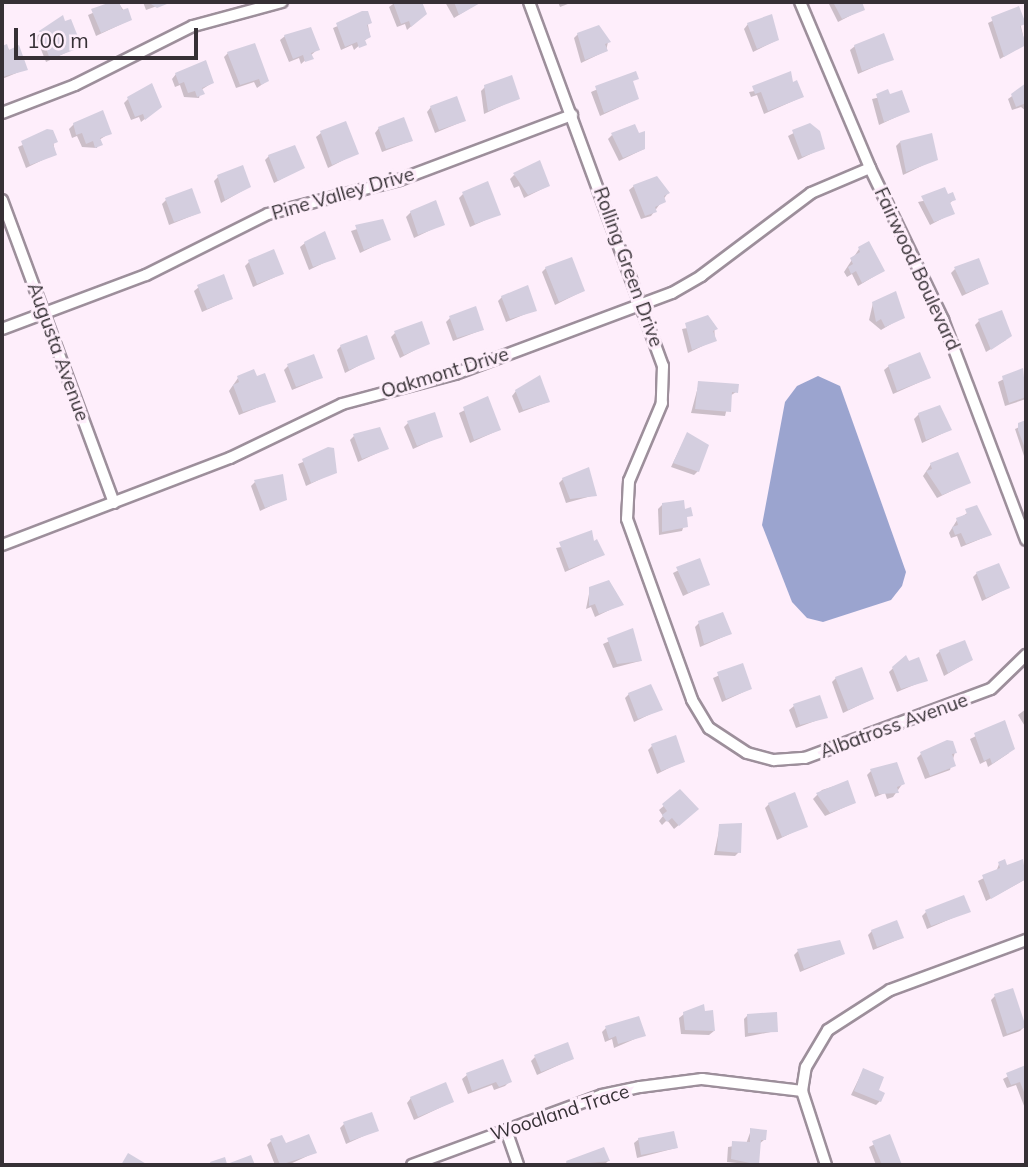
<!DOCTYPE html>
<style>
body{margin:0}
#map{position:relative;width:1028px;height:1167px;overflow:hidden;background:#feeefb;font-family:Mulish,sans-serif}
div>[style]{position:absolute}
.water>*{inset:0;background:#9ba4cf}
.shadow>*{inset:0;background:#0003}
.building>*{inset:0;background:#d4cedf}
.roads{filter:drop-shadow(2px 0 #9d8f9b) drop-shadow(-2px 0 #9d8f9b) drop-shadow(0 2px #9d8f9b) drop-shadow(0 -2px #9d8f9b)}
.street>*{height:10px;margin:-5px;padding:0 5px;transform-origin:5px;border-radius:5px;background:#fff}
span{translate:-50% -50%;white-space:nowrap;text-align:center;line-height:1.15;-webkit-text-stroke:6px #feeefb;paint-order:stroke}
.street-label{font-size:19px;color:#363035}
.frame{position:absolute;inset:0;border:4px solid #363035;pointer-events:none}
.scale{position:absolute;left:14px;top:28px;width:184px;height:32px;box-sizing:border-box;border:4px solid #363035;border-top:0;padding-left:9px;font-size:21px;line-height:24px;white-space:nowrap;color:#363035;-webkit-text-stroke:5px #feeefb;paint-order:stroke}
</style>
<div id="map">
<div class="water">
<i style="clip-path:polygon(818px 376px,840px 386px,906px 572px,902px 586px,891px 600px,823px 622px,807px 618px,792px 602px,762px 525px,785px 402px,797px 386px)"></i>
</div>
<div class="shadow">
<i style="clip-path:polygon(118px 2px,130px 20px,96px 36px,88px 15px)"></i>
<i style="clip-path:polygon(143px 2px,168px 2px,146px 10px)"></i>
<i style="clip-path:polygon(396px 2px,420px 2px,425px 14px,407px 30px,405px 24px,397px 27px,389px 7px)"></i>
<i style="clip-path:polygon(445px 2px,480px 2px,454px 18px)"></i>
<i style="clip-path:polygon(558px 2px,573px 2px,560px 7px)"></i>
<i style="clip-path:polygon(828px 2px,860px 2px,863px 9px,838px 22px)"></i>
<i style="clip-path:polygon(1017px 9px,1025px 44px,1000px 59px,988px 23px)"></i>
<i style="clip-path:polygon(366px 14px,370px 36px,354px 50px,352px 45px,341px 50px,333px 28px)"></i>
<i style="clip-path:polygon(748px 24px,777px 40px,753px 52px,744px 29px)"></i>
<i style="clip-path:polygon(40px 32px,80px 46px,46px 62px,36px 37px)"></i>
<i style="clip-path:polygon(578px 34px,608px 42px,606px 51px,581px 63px,574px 38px)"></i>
<i style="clip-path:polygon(285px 36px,318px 49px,301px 64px,299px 58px,289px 62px,280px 40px)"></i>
<i style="clip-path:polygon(6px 46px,26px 69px,2px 79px,2px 47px)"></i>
<i style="clip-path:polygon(855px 46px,892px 59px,858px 74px,850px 50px)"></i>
<i style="clip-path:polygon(228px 53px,267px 81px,257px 88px,254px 82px,236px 88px,224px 57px)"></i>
<i style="clip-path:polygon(635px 73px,632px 83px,637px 99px,600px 116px,591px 92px)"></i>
<i style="clip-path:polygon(176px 74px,212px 83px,201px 90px,199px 98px,184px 97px,180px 85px,175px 87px,172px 79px)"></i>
<i style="clip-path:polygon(791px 84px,802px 97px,764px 114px,757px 95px,751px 97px,749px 92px)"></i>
<i style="clip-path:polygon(1026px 86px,1026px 111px,1021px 107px,1012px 110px,1008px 99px)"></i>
<i style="clip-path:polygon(485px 87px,518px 98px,484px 114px,481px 91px)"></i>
<i style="clip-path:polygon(902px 92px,909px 111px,879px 125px,872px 99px)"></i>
<i style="clip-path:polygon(128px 99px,155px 111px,141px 122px,139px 117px,131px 120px,124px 103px)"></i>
<i style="clip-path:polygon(431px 107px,464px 121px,435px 133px,427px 112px)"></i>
<i style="clip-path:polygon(74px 124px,110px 133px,99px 140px,97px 148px,82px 147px,77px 136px,72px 138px,69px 129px)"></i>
<i style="clip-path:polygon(809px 125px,823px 148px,798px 160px,788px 136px)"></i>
<i style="clip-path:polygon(379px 128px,411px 141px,382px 152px,375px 133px)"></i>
<i style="clip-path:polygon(52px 132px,55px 154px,26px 168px,18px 147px)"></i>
<i style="clip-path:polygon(321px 133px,357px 153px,328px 168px,316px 137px)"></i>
<i style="clip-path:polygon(612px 135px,644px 149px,619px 161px,608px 139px)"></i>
<i style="clip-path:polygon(900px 142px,936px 159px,903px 175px,896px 146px)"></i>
<i style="clip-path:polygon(269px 156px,302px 168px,274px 183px,265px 160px)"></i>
<i style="clip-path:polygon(514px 175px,548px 186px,524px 198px,519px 186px,514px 188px,510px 179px)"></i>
<i style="clip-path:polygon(218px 177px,249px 187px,221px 203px,214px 181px)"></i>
<i style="clip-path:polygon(634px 186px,668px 193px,651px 216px,641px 219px,629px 190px)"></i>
<i style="clip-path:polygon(463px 194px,499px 214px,470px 227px,459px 198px)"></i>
<i style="clip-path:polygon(946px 196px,954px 199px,949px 204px,953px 213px,930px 225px,918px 202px)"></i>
<i style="clip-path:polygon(166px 200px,199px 213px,169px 225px,162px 204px)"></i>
<i style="clip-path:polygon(411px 212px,443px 224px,414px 238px,406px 217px)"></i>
<i style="clip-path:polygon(382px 221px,389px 239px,360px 253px,351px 231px)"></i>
<i style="clip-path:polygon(305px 243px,334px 258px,309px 270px,300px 247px)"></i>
<i style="clip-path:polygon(859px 249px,883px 271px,858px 286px,852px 274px,847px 277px,844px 272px)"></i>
<i style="clip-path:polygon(249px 262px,282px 274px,253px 287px,245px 266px)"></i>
<i style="clip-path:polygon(546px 268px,583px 291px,555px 305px,542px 272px)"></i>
<i style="clip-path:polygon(955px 269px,987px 284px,962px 296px,951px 273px)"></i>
<i style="clip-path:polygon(199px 287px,231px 299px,202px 312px,194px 291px)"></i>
<i style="clip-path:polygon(502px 297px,535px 310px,506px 322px,498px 301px)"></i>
<i style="clip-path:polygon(873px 303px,903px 317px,881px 330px,869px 320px)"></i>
<i style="clip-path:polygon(450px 318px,482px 330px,453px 341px,446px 322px)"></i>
<i style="clip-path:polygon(979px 321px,1006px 340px,986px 352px,975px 325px)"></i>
<i style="clip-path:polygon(714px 323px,715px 340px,688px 353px,682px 329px)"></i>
<i style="clip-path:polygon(395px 333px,428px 343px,400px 358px,391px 337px)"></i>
<i style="clip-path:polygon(341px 346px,373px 358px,345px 373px,337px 350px)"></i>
<i style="clip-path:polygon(288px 366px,321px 378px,292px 390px,284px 370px)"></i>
<i style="clip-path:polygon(889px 366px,929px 378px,893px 394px,884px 370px)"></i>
<i style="clip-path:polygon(1022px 370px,1026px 399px,1005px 406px,998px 382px)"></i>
<i style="clip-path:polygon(238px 378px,256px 378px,274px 401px,239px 415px,229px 391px)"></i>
<i style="clip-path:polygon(699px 383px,736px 392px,730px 396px,725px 416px,691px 413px)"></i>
<i style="clip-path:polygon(516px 391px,548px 402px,519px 413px,512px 396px)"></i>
<i style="clip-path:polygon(487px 399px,499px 430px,470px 443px,459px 413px)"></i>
<i style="clip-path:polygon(919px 414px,950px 430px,922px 443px,914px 419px)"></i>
<i style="clip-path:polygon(408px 423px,441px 436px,413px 449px,404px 427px)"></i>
<i style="clip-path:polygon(1026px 424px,1026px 458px,1025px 459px,1015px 429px)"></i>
<i style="clip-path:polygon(687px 434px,698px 471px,694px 475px,671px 467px)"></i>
<i style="clip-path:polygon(354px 436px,386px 449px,358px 462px,350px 440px)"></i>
<i style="clip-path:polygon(333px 450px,335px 472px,306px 486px,298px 464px)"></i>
<i style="clip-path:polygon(931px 464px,968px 483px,937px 498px,923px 476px)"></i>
<i style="clip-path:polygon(563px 479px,595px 495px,566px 503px,559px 483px)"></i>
<i style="clip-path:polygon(255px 482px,285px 499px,260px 511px,251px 486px)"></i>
<i style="clip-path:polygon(662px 505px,689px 510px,682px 531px,659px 535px,658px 509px)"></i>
<i style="clip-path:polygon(976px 507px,990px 535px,961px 547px,957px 536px,951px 538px,949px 533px,957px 520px)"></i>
<i style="clip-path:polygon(592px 541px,603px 555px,565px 572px,556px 548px)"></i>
<i style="clip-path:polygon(699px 560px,708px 584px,683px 596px,673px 573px)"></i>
<i style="clip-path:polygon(977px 573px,1008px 588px,982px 601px,973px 577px)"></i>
<i style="clip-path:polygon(590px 589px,622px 604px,595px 617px,591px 607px,586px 609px)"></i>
<i style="clip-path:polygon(699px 623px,730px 634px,700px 647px,695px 627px)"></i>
<i style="clip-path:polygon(631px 631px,640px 661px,613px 668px,603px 644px)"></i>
<i style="clip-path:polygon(940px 651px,971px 660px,944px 676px,936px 655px)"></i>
<i style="clip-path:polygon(905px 657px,926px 680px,897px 692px,889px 672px)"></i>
<i style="clip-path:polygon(742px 665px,750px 689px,722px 702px,713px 678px)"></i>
<i style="clip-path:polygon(836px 678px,872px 699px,843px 713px,832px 682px)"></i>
<i style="clip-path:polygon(629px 694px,661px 709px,634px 722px,625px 698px)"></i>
<i style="clip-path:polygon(794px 706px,826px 717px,796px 728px,789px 710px)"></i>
<i style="clip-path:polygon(1026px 709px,1026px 728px,1018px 715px)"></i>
<i style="clip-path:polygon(1004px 722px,1009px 753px,988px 767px,986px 761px,980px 764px,970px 739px)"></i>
<i style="clip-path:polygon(652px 746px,683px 761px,657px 774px,648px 750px)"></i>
<i style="clip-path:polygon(955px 752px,950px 770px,925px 779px,917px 758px,921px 754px)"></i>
<i style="clip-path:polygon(871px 771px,903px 783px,893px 797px,887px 799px,885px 793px,875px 797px,867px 775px)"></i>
<i style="clip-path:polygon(847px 782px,854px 803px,825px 816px,813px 799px,822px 790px)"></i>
<i style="clip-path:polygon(680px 792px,693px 813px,674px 829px,667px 820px,662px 825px,659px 821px,663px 816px,659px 810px)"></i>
<i style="clip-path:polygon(769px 804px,806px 826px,777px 840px,765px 808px)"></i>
<i style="clip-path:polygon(720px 826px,739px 852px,735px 856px,714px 855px)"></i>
<i style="clip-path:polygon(1022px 861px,1026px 879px,986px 901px,978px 881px,996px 872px,999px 864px,1006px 868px)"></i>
<i style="clip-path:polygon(969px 911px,927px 929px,922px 916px,926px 912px)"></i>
<i style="clip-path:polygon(872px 931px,902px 938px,873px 950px,868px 935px)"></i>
<i style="clip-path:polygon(798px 951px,843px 954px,800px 972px,794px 955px)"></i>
<i style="clip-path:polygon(995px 996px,1024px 1027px,1020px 1031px,1003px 1037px,991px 1000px)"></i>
<i style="clip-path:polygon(684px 1014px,714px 1031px,709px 1035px,681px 1034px,679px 1018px)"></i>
<i style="clip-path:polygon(748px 1015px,776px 1031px,745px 1037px,744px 1019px)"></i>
<i style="clip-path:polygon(606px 1028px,644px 1035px,614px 1048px,612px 1039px,605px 1042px,602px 1032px)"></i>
<i style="clip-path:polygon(535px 1057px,572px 1059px,537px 1075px,531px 1061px)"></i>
<i style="clip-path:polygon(502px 1062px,509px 1082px,505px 1086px,494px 1090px,492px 1085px,468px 1094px,462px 1079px,467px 1075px)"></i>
<i style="clip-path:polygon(1026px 1067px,1026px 1111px,1016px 1085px,1007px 1088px,1003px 1079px)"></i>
<i style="clip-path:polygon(863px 1070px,877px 1091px,880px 1101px,876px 1105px,851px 1095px)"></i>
<i style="clip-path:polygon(411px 1098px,452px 1102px,414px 1120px,407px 1103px)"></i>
<i style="clip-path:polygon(344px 1124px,377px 1130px,346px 1144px,340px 1128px)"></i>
<i style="clip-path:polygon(751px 1130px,764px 1140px,759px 1144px,757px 1165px,727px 1162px,728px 1147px,746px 1144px)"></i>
<i style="clip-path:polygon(889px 1137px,901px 1165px,876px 1165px,869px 1147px)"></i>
<i style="clip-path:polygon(639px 1139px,676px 1148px,637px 1158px,634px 1143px)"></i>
<i style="clip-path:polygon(271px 1141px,285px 1146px,314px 1153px,288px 1165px,275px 1165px,267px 1145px)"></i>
<i style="clip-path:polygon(608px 1161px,604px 1165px,564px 1165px,567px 1162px)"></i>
</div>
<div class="building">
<i style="clip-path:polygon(111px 2px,119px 2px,122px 10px,128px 8px,132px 20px,101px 33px,91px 9px)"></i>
<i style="clip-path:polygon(148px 2px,172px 2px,157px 8px)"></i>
<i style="clip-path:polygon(393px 2px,422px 2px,427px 14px,411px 27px,409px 21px,401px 24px)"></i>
<i style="clip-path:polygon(454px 2px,482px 2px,459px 15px)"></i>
<i style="clip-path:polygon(833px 2px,862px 2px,865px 10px,842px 19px)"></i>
<i style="clip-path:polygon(1019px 6px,1026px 24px,1020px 26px,1026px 45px,1004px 57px,991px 17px)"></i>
<i style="clip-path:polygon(362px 11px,368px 11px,372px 23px,367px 25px,371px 37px,365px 40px,367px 45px,359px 48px,357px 42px,345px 47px,336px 23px)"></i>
<i style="clip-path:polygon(772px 14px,779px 40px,757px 49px,747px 23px)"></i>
<i style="clip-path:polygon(63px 15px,65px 21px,71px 19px,82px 47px,50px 59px,39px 31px)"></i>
<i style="clip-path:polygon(599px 25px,611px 42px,605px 44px,608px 51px,585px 60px,577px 33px)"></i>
<i style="clip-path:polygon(311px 27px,320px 50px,311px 53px,314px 59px,305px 62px,303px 55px,293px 59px,284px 35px)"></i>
<i style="clip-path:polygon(884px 33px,894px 60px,862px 71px,854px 45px)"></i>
<i style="clip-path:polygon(255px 43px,269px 81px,261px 85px,259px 79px,240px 85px,227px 52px)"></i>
<i style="clip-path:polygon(7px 44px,9px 50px,19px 45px,28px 70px,2px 77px,2px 46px)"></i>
<i style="clip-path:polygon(206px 60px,214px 83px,202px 88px,205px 94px,197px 97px,195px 91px,188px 93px,184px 82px,179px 84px,175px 73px)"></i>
<i style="clip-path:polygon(636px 71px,639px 79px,633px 81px,639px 99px,604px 113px,595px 86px)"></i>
<i style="clip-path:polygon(791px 71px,793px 82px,797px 80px,804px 97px,768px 111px,761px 92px,755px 94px,752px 86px)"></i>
<i style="clip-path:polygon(512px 75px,520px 99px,488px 111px,484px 85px)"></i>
<i style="clip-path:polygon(152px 83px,162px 107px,145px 120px,143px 114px,135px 117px,127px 97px)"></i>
<i style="clip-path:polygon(1026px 83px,1026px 103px,1016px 107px,1011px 94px)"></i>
<i style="clip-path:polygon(888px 89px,890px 94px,902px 90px,910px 112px,884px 122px,876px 94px)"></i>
<i style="clip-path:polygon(457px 96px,466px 121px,439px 130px,430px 106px)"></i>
<i style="clip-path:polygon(103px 110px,112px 134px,100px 138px,103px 145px,95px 148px,93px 141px,86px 144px,82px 133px,76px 135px,73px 123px)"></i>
<i style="clip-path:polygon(404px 117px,413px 141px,386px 149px,378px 127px)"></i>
<i style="clip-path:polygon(346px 121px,359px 154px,332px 165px,320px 131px)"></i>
<i style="clip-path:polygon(810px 123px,820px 131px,825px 149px,802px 157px,792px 130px)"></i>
<i style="clip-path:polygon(635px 124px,639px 133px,645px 131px,645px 149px,623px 158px,611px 133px)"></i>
<i style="clip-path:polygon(47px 129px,53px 130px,58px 142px,53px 144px,57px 155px,30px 165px,21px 141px)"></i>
<i style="clip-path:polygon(932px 133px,938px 160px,906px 172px,900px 141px)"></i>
<i style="clip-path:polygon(295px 145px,305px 168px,278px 181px,268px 155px)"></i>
<i style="clip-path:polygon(540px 160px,550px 186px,528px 195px,513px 173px)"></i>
<i style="clip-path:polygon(243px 165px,251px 187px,225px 200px,217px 175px)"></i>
<i style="clip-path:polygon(657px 176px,670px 193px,664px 196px,666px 202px,655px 207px,657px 212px,645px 216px,633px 185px)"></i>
<i style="clip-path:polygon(488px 181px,501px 215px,475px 224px,462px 192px)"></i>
<i style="clip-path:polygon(945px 187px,948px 194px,953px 192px,956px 200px,950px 202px,955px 214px,934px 222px,921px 196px)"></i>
<i style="clip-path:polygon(192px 188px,201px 213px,174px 222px,165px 198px)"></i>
<i style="clip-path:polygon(436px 200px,445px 225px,418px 235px,410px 211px)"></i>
<i style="clip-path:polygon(383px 219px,391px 240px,364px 250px,355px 225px)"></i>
<i style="clip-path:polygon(325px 231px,336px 259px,313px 267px,304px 242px)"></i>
<i style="clip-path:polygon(869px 241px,885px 271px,862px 283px,856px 271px,851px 274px,848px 267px,853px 264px,850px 258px,860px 252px,858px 247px)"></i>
<i style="clip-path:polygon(274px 249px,284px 274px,257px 284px,248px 260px)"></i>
<i style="clip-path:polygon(572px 257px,585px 291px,559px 302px,545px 267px)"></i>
<i style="clip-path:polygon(979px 258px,989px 284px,966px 293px,954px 267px)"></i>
<i style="clip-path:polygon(224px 274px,233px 299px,207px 309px,197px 285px)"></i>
<i style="clip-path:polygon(528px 285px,537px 311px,510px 319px,501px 296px)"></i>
<i style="clip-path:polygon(896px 291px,905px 318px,885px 327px,881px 319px,876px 322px,872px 302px)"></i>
<i style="clip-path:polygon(476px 306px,484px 330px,457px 338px,449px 316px)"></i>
<i style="clip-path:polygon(1002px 310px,1012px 336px,991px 350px,978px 319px)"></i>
<i style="clip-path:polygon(708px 315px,718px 329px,713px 331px,717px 341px,692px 350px,685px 323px)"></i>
<i style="clip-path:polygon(422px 321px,430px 344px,404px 355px,394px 331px)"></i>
<i style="clip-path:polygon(367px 335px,375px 359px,349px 370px,340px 345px)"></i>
<i style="clip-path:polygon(920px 352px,931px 378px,897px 391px,888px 365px)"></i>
<i style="clip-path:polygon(314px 354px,323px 378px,296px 387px,287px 364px)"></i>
<i style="clip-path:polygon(1023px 368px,1026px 397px,1009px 403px,1002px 376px)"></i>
<i style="clip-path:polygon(254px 369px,257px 376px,265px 373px,276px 402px,243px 412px,233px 385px,239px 382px,237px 376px)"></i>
<i style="clip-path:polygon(540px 375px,550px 402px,523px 410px,515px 390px)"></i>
<i style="clip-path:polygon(698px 381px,739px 384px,738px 393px,732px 392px,731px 412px,695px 409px)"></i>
<i style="clip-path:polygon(488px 396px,501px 430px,474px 440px,463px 407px)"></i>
<i style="clip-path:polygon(940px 405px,952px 430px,926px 440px,918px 413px)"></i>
<i style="clip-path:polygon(435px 412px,443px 437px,417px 446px,407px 421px)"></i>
<i style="clip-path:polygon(1026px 420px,1026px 451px,1018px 430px,1018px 423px)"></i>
<i style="clip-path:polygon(380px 427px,389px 449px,362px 459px,353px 434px)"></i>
<i style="clip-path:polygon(687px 432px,709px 445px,699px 472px,673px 463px)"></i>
<i style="clip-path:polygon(328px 447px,334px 448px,337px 473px,311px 483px,302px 459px)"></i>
<i style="clip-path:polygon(958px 452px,971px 483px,942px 495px,926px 471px,932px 469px,930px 463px)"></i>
<i style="clip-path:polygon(589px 467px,597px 496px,570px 499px,562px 478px)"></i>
<i style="clip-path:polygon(283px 474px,287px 500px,265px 508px,254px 480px)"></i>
<i style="clip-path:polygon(684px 500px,685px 509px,691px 507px,693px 516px,687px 517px,688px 527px,662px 532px,662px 503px)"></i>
<i style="clip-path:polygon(977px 505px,992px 535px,966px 544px,961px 533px,955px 535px,952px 527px,958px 525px,956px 518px,967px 514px,965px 509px)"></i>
<i style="clip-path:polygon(592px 530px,594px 541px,597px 539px,605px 555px,569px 569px,559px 542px)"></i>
<i style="clip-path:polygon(700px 558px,710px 585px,688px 593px,676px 567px)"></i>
<i style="clip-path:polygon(999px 563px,1010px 588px,986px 598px,976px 572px)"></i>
<i style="clip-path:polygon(609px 580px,624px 605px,599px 614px,595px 604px,589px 606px,589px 587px)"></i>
<i style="clip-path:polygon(723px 612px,732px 634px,704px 644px,698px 621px)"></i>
<i style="clip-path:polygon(633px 628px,642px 661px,617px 664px,607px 638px)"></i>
<i style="clip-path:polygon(965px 640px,973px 660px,948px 673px,939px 650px)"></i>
<i style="clip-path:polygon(906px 655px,909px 661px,919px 657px,928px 681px,901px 689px,892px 667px)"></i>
<i style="clip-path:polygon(743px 663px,752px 689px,726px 699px,717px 672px)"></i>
<i style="clip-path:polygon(862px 667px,874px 699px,848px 710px,835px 677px)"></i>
<i style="clip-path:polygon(651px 684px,663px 710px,638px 719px,628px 693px)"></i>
<i style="clip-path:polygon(820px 695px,828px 718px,800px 725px,793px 704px)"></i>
<i style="clip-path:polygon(1005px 720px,1015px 749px,992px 764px,990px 758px,984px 761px,974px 733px)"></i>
<i style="clip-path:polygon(676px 735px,685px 762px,661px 771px,651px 744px)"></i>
<i style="clip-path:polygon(947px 740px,953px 741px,957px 753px,952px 754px,956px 766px,930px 776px,920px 752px)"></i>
<i style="clip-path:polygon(897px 762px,905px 784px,897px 787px,899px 793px,879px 794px,870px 769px)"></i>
<i style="clip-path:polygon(848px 780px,856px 803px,830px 813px,816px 793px)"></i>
<i style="clip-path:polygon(680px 789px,699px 809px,679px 826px,672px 818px,667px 822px,662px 815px,667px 811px,662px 804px)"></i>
<i style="clip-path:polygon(795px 792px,808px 827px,782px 837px,768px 803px)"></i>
<i style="clip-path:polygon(742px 823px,741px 853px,717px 851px,719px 824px)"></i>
<i style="clip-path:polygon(1005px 859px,1007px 865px,1023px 859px,1026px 879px,991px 899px,982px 875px,1000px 868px,998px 862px)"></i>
<i style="clip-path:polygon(964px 895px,971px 912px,931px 926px,925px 910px)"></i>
<i style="clip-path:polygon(897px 920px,904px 938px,877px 947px,871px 930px)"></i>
<i style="clip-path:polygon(840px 940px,845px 954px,804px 969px,797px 949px)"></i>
<i style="clip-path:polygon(1013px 988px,1026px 1027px,1007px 1034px,994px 994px)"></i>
<i style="clip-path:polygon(704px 1004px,705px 1011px,713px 1010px,715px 1031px,685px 1030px,683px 1012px)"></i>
<i style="clip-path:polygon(777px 1012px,778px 1032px,748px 1033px,747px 1014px)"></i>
<i style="clip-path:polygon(639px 1016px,646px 1036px,618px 1044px,616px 1036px,609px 1039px,605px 1026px)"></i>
<i style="clip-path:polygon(568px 1042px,574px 1059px,541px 1072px,534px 1055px)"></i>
<i style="clip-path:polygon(503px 1059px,512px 1082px,499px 1087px,496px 1082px,472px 1091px,466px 1073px)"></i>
<i style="clip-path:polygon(1026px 1065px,1026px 1097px,1020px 1082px,1011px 1085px,1006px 1073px)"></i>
<i style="clip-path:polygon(863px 1068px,884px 1077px,879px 1090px,885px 1093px,881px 1102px,854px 1091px)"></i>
<i style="clip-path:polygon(446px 1082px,454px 1102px,418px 1117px,410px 1097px)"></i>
<i style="clip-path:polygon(372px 1112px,379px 1131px,350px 1141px,343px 1122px)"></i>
<i style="clip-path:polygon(750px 1128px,767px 1130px,766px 1140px,761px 1140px,759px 1165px,731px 1159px,732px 1141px,750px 1142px)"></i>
<i style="clip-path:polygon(674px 1131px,678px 1148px,641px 1155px,638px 1138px)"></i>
<i style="clip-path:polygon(309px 1134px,317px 1153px,280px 1165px,270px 1139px,282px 1135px,286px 1143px)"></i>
<i style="clip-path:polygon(890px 1134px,902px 1165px,882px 1165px,872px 1141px)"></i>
<i style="clip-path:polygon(604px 1147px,610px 1161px,568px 1165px,566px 1161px)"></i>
<i style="clip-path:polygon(128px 1153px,148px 1165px,121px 1165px)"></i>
<i style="clip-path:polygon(251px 1155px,255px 1165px,211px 1165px,210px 1162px,225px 1157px,227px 1164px)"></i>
</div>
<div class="roads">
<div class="street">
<i style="left:529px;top:2px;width:388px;rotate:69.8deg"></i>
<i style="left:663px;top:366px;width:37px;rotate:92deg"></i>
<i style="left:662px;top:403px;width:85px;rotate:112.9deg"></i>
<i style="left:629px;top:481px;width:38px;rotate:93deg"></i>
<i style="left:627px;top:519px;width:192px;rotate:70.2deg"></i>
<i style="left:692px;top:700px;width:33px;rotate:59deg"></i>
<i style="left:709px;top:728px;width:45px;rotate:33.3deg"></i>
<i style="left:747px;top:753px;width:28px;rotate:15deg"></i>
<i style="left:774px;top:760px;width:31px;rotate:-4deg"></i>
<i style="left:805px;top:758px;width:198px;rotate:-20.4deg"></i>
<i style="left:991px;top:689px;width:49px;rotate:-44.2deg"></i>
<i style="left:800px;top:2px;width:180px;rotate:67.1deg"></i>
<i style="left:870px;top:168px;width:169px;rotate:64.3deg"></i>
<i style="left:943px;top:320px;width:235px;rotate:69.3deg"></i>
<i style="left:2px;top:113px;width:78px;rotate:-21deg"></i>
<i style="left:75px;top:85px;width:132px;rotate:-26.6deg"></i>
<i style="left:193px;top:26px;width:92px;rotate:-15.1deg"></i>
<i style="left:2px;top:200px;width:323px;rotate:69.7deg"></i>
<i style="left:2px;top:329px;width:154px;rotate:-20.6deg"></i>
<i style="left:146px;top:275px;width:136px;rotate:-26.6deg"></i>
<i style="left:268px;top:214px;width:135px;rotate:-14.5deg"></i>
<i style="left:399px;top:180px;width:185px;rotate:-20.6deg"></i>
<i style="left:2px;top:545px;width:244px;rotate:-20.9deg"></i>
<i style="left:230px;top:458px;width:124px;rotate:-25.7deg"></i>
<i style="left:342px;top:404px;width:117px;rotate:-14.9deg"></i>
<i style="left:455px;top:374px;width:232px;rotate:-20.5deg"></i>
<i style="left:672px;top:293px;width:34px;rotate:-30deg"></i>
<i style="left:701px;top:276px;width:138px;rotate:-37deg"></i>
<i style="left:811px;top:193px;width:64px;rotate:-23deg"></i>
<i style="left:506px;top:1130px;width:37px;rotate:71deg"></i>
<i style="left:412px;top:1165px;width:202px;rotate:-20.2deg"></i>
<i style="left:602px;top:1095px;width:39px;rotate:-12deg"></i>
<i style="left:640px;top:1087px;width:63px;rotate:-7.4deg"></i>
<i style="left:702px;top:1079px;width:101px;rotate:6.8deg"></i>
<i style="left:826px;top:1165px;width:78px;rotate:-108deg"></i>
<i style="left:802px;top:1091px;width:24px;rotate:-81deg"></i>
<i style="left:806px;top:1067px;width:43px;rotate:-59.3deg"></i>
<i style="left:828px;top:1030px;width:74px;rotate:-32.8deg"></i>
<i style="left:890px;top:990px;width:145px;rotate:-20.2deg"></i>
</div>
</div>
<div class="street-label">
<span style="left:343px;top:194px;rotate:-16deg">Pine Valley Drive</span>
<span style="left:628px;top:267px;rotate:70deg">Rolling Green Drive</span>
<span style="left:917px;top:269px;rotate:65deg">Fairwood Boulevard</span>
<span style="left:58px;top:352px;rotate:70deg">Augusta Avenue</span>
<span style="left:445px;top:373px;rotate:-17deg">Oakmont Drive</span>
<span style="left:894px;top:726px;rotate:-20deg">Albatross Avenue</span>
<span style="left:560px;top:1113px;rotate:-18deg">Woodland Trace</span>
</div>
<div class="frame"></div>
<div class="scale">100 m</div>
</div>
